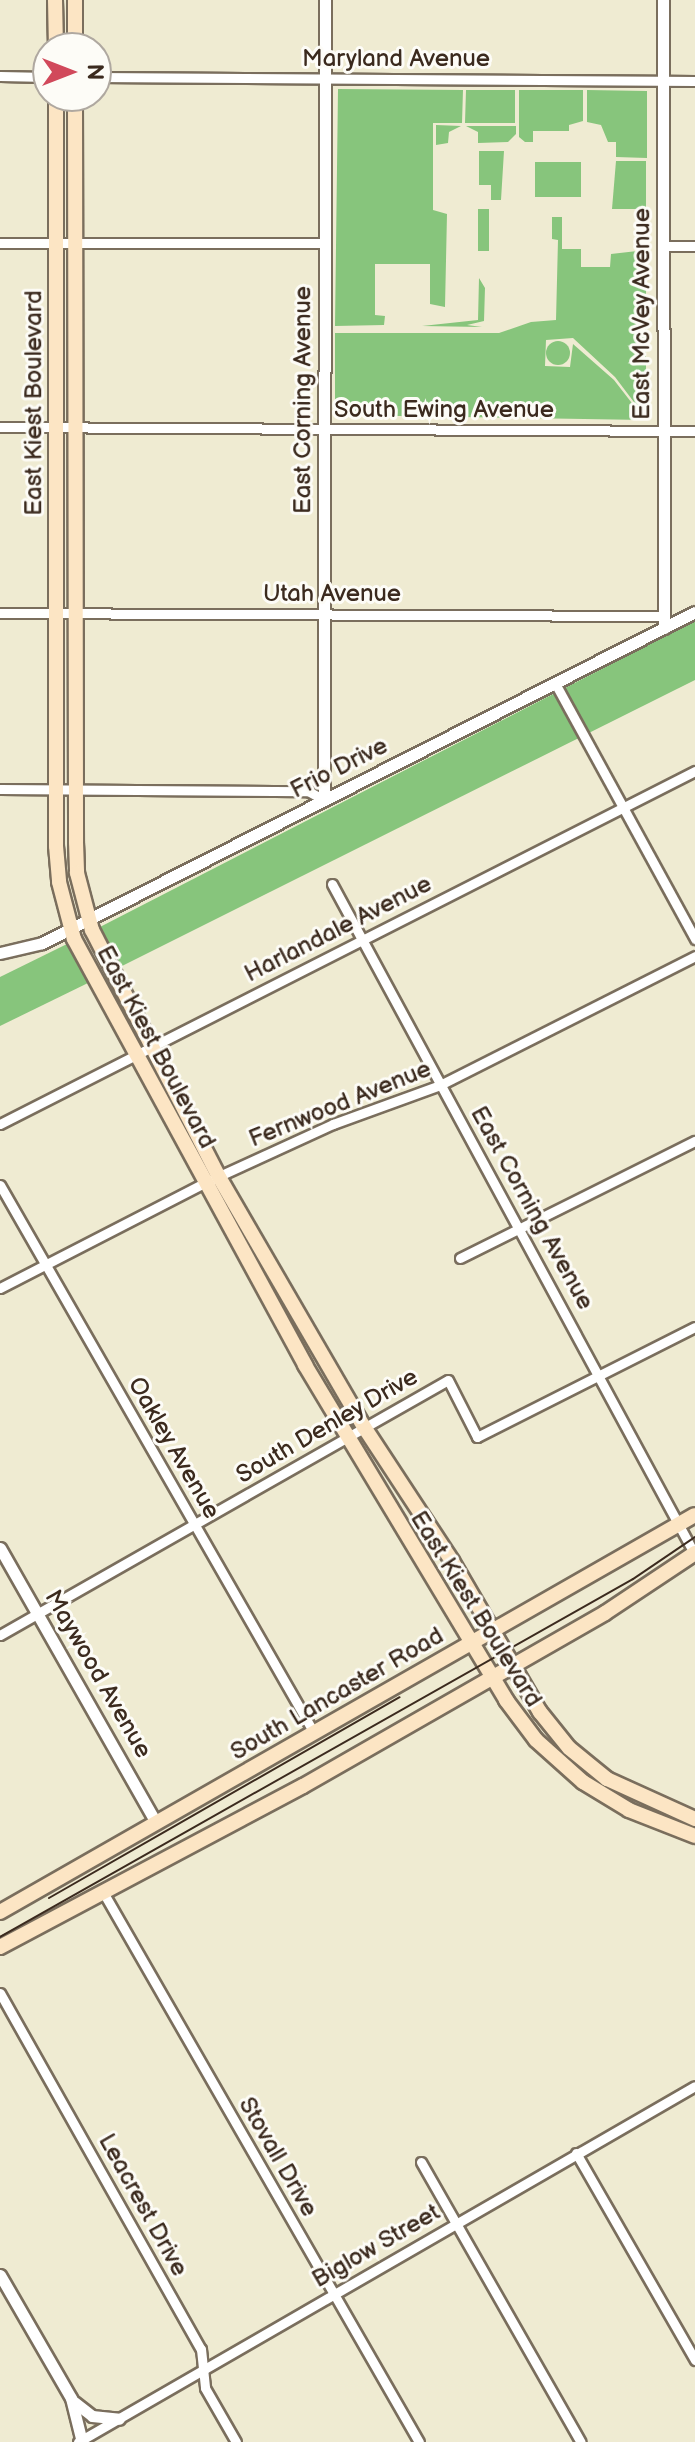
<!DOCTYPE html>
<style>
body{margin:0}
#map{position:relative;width:695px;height:2442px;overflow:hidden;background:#efebd2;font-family:"Balsamiq Sans",sans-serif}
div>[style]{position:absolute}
.green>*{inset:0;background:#87c57c}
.round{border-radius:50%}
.roads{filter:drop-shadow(2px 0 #7a6e5d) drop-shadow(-2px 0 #7a6e5d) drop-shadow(0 2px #7a6e5d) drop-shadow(0 -2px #7a6e5d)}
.minor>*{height:9px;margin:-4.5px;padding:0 4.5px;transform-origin:4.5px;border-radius:4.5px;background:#fff}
.tertiary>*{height:11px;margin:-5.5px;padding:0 5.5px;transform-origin:5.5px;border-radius:5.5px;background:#fff}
.secondary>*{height:14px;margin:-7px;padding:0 7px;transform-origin:7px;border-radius:7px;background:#fce5c4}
.tram>*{height:2px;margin:-1px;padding:0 1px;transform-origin:1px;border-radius:1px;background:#3b2a1e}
span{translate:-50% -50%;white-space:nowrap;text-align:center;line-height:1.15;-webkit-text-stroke:6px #fdfcf7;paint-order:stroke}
.street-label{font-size:24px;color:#3b2a1e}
.north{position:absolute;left:32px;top:32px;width:80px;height:80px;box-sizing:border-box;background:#fdfcf7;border:2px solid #afa8a0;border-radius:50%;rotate:90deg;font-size:22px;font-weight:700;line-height:32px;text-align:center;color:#3b2a1e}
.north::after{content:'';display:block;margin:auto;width:28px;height:36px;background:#d1495b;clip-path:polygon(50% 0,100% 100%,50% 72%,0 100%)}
</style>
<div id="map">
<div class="green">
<i style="clip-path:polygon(338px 89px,463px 90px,462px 123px,433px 123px,433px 210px,447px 214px,445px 307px,430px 304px,430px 264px,375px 264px,375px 315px,385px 316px,384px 325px,335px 326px)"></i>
<i style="clip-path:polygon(466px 90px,515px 90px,515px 123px,465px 123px)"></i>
<i style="clip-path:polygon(519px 90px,583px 90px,583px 121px,569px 125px,569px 131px,533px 131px,533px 142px,525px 142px,519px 137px)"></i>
<i style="clip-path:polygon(587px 90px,647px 91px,647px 158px,616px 157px,616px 142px,608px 142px,601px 125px,587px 122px)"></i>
<i style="clip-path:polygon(436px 125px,461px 126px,449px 132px,448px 143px,436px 145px)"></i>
<i style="clip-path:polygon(466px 126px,516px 126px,516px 134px,508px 142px,478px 143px,478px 132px)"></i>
<i style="clip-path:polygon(479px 151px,504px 151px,501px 200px,491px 200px,491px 185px,479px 185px)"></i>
<i style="clip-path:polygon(616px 161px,646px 161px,646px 209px,612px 209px)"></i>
<i style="clip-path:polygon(535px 162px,581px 162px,581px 197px,535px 197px)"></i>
<i style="clip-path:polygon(478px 209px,489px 209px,489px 251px,478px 251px)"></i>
<i style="clip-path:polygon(552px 217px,562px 217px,562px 249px,581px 249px,581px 267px,610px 267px,611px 254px,646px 250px,646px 418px,615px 377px,573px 338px,546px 340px,545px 366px,570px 367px,573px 344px,614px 380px,645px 420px,335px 415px,335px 333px,499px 333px,531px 322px,556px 320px,558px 240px,552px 239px)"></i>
<i style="clip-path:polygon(479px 278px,485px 288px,484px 321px,467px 325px,482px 327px,422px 326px,478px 320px)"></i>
<i class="round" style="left:546px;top:341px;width:24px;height:24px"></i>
<i style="clip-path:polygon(695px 621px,695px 680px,118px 968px,98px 928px)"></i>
<i style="clip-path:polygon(67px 944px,88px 983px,0 1026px,0 977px)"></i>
</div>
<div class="roads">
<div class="minor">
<i style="left:0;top:76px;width:48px;rotate:1.2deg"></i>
<i style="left:96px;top:77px;width:599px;rotate:0.38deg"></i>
<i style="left:0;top:243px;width:324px"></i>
<i style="left:663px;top:246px;width:32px"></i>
<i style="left:0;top:427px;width:695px;rotate:0.33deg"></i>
<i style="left:0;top:613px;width:664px;rotate:0.26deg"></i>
<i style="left:555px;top:683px;width:292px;rotate:61.3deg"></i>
<i style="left:0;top:789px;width:308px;rotate:0.4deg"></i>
<i style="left:308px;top:791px;width:18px;rotate:29deg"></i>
<i style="left:332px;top:884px;width:761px;rotate:61.58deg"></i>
<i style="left:0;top:1124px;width:780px;rotate:-26.93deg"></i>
<i style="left:0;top:1185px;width:629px;rotate:60.18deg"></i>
<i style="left:460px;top:1258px;width:263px;rotate:-26.5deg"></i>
<i style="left:0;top:1288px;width:229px;rotate:-27.2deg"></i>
<i style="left:204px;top:1183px;width:142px;rotate:-24.6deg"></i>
<i style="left:333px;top:1124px;width:114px;rotate:-20deg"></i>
<i style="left:440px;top:1085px;width:286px;rotate:-26.8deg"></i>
<i style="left:0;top:1635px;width:515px;rotate:-29.65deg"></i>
<i style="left:448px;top:1380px;width:64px;rotate:63deg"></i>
<i style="left:477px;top:1437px;width:244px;rotate:-26.8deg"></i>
<i style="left:103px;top:1892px;width:634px;rotate:60.12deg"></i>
<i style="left:0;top:1993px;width:409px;rotate:60.6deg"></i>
<i style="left:201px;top:2349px;width:39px;rotate:84deg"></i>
<i style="left:205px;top:2388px;width:62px;rotate:60.1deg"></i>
<i style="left:576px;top:2153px;width:239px;rotate:60.1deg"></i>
<i style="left:421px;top:2162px;width:322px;rotate:60.3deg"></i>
<i style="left:78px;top:2442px;width:712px;rotate:-29.98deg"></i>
</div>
<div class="tertiary">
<i style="left:663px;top:0;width:628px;rotate:89.91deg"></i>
<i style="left:324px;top:800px;width:800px;rotate:-89.93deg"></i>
<i style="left:0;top:953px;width:43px;rotate:-13.4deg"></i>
<i style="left:42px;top:943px;width:732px;rotate:-26.88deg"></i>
<i style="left:0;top:1548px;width:316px;rotate:60.4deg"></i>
<i style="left:0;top:2275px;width:142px;rotate:60deg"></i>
<i style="left:71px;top:2398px;width:45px;rotate:76deg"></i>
<i style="left:73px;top:2401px;width:24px;rotate:38deg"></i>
<i style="left:92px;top:2416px;width:27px;rotate:6deg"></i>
</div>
<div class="secondary">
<i style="left:55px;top:0;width:48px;rotate:88.8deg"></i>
<i style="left:75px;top:0;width:48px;rotate:90deg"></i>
<i style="left:56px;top:96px;width:750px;rotate:90deg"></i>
<i style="left:56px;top:846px;width:36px;rotate:85deg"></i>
<i style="left:59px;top:882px;width:59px;rotate:75.3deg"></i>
<i style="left:74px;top:939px;width:485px;rotate:61.5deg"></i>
<i style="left:305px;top:1365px;width:391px;rotate:59deg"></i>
<i style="left:506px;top:1700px;width:50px;rotate:53.1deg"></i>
<i style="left:536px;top:1740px;width:63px;rotate:41.8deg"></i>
<i style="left:583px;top:1782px;width:54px;rotate:31.3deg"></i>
<i style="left:629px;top:1810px;width:71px;rotate:21.5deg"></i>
<i style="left:75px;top:96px;width:746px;rotate:89.92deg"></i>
<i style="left:76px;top:842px;width:31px;rotate:88deg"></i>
<i style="left:77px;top:873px;width:59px;rotate:75.3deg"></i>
<i style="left:92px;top:930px;width:278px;rotate:62.8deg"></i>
<i style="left:219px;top:1177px;width:289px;rotate:59.9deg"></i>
<i style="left:364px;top:1427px;width:160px;rotate:56.7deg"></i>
<i style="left:452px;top:1561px;width:175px;rotate:59.8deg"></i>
<i style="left:540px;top:1712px;width:46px;rotate:51.1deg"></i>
<i style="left:569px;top:1748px;width:49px;rotate:39.2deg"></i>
<i style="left:607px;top:1779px;width:97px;rotate:24.4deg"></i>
<i style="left:0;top:1912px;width:800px;rotate:-29.74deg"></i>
<i style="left:0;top:1947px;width:343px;rotate:-28deg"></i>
<i style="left:303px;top:1786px;width:348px;rotate:-29.8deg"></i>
<i style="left:605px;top:1613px;width:108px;rotate:-33.7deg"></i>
</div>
</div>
<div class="tram">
<i style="left:49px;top:1898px;width:404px;rotate:-29.8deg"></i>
<i style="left:0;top:1937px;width:727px;rotate:-29.49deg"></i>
<i style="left:633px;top:1579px;width:75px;rotate:-34.1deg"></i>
</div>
<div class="street-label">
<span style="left:396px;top:59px">Maryland Avenue</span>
<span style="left:642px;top:314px;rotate:-90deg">East McVey Avenue</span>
<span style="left:303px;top:400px;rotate:-90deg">East Corning Avenue</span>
<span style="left:34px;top:403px;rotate:-90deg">East Kiest Boulevard</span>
<span style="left:444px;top:410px">South Ewing Avenue</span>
<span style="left:332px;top:594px">Utah Avenue</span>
<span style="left:339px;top:768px;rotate:-27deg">Frio Drive</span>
<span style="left:338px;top:929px;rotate:-27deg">Harlandale Avenue</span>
<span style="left:156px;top:1047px;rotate:62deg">East Kiest Boulevard</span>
<span style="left:340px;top:1104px;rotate:-22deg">Fernwood Avenue</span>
<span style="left:532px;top:1208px;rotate:61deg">East Corning Avenue</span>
<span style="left:327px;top:1426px;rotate:-30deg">South Denley Drive</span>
<span style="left:174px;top:1448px;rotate:60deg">Oakley Avenue</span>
<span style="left:476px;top:1609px;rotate:58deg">East Kiest Boulevard</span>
<span style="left:98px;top:1674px;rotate:60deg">Maywood Avenue</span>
<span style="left:337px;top:1694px;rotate:-30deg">South Lancaster Road</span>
<span style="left:278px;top:2157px;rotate:60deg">Stovall Drive</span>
<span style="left:143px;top:2205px;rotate:61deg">Leacrest Drive</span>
<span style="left:376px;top:2246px;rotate:-30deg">Biglow Street</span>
</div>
<div class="north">N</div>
</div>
